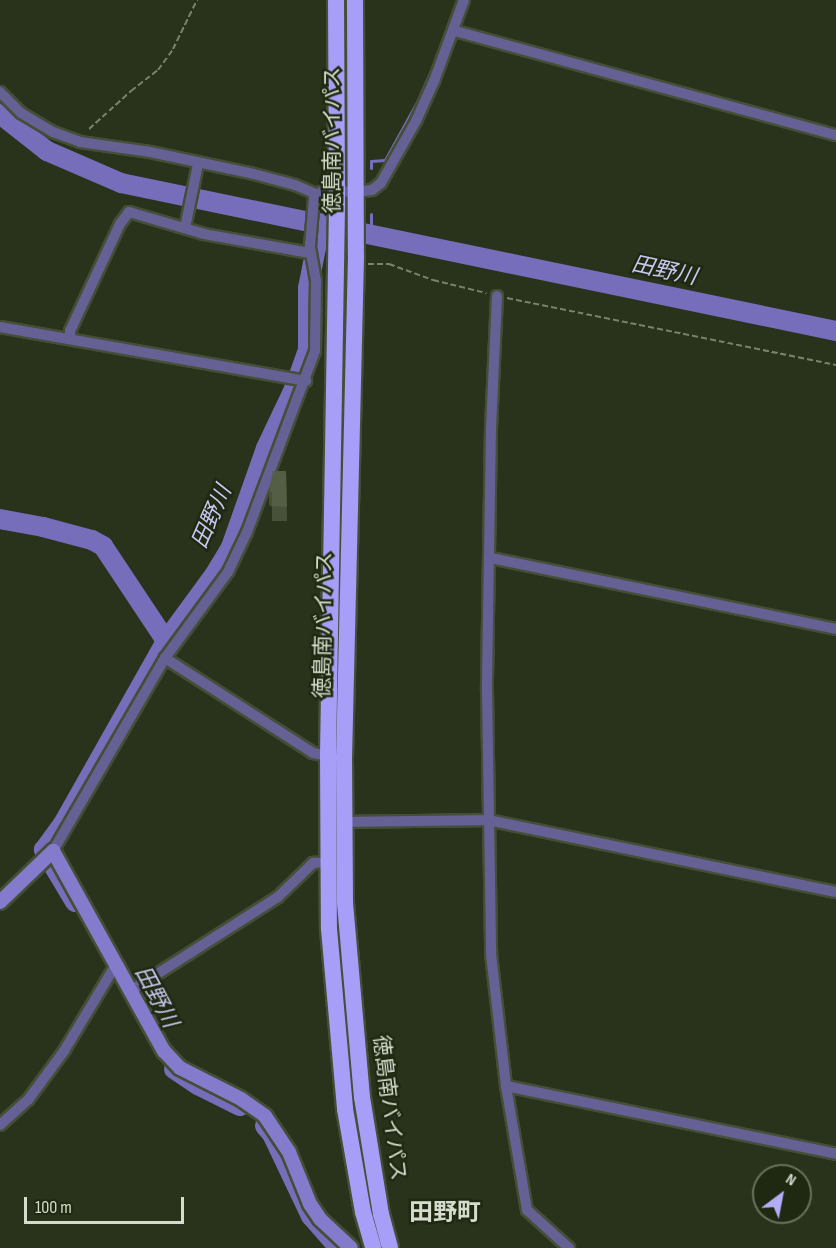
<!DOCTYPE html>
<meta charset="utf-8">
<style>
body{margin:0}
#map{position:relative;width:836px;height:1248px;overflow:hidden;background:#29331b;font-family:"Sofia Sans Condensed","Noto Sans JP",sans-serif}
div>[style]{position:absolute}
.stream>*{height:3px;margin:-1.5px;padding:0 1.5px;transform-origin:1.5px;border-radius:1.5px;background:#766dbb}
.river>*{height:20px;margin:-10px;padding:0 10px;transform-origin:10px;border-radius:10px;background:#766dbb}
.path>*{height:2px;margin-top:-1px;transform-origin:0;background:repeating-linear-gradient(90deg,#7a826e 0 6px,transparent 0 9px)}
.roads{filter:drop-shadow(2px 0 #454e37) drop-shadow(-2px 0 #454e37) drop-shadow(0 2px #454e37) drop-shadow(0 -2px #454e37)}
.minor>*{height:10px;margin:-5px;padding:0 5px;transform-origin:5px;border-radius:5px;background:#656194}
.secondary>*{height:14px;margin:-7px;padding:0 7px;transform-origin:7px;border-radius:7px;background:#847bcd}
.trunk>*{height:16px;margin:-8px;padding:0 8px;transform-origin:8px;border-radius:8px;background:#a79ef8}
.wall>*{inset:0;background:#47513a}
.building>*{inset:0;background:#535e44}
span{translate:-50% -50%;white-space:nowrap;text-align:center;line-height:1.15;-webkit-text-stroke:5px #1f2911;paint-order:stroke}
.street-label{font-size:21px;color:#d5dccd}
.water-label{font-size:22px;color:#c9c7f1;font-style:italic}
.quarter-label{font-size:24px;color:#d5dccd;font-weight:700}
.north{position:absolute;left:752px;top:1164px;width:60px;height:60px;box-sizing:border-box;background:#1f2911;border:2px solid #68715c;border-radius:50%;rotate:32deg;font-size:16px;font-weight:700;line-height:24px;text-align:center;color:#d5dccd}
.north::after{content:'';display:block;margin:auto;width:21px;height:27px;background:#b3adf9;clip-path:polygon(50% 0,100% 100%,50% 72%,0 100%)}
.scale{position:absolute;left:24px;top:1197px;width:160px;height:27px;box-sizing:border-box;border:3px solid #d5dccd;border-top:0;padding-left:8px;font-size:18px;line-height:21px;white-space:nowrap;color:#d5dccd;-webkit-text-stroke:4px #1f2911;paint-order:stroke}
</style>
<div id="map">
<div class="stream">
<i style="left:371px;top:168px;width:7px;rotate:-90deg"></i>
<i style="left:371px;top:161px;width:14px;rotate:-4deg"></i>
<i style="left:385px;top:160px;width:66px;rotate:-61.1deg"></i>
<i style="left:417px;top:102px;width:37px;rotate:-66deg"></i>
<i style="left:432px;top:68px;width:72px;rotate:-69.8deg"></i>
<i style="left:371px;top:214px;width:19px;rotate:90deg"></i>
</div>
<div class="river">
<i style="left:0;top:114px;width:60px;rotate:38.2deg"></i>
<i style="left:47px;top:151px;width:81px;rotate:23.4deg"></i>
<i style="left:121px;top:183px;width:730px;rotate:11.69deg"></i>
<i style="left:0;top:519px;width:44px;rotate:10.5deg"></i>
<i style="left:43px;top:527px;width:51px;rotate:14.9deg"></i>
<i style="left:92px;top:540px;width:13px;rotate:29deg"></i>
<i style="left:103px;top:546px;width:114px;rotate:56.4deg"></i>
<i style="left:75px;top:902px;width:61px;rotate:-120.8deg"></i>
<i style="left:44px;top:850px;width:32px;rotate:-54deg"></i>
<i style="left:63px;top:824px;width:210px;rotate:-60.6deg"></i>
<i style="left:166px;top:641px;width:83px;rotate:-53.8deg"></i>
<i style="left:215px;top:574px;width:31px;rotate:-59deg"></i>
<i style="left:231px;top:547px;width:105px;rotate:-70.5deg"></i>
<i style="left:266px;top:448px;width:65px;rotate:-64.6deg"></i>
<i style="left:294px;top:389px;width:41px;rotate:-70.3deg"></i>
<i style="left:308px;top:350px;width:62px;rotate:-90deg"></i>
<i style="left:308px;top:288px;width:66px;rotate:-78.7deg"></i>
<i style="left:174px;top:1069px;width:29px;rotate:34deg"></i>
<i style="left:198px;top:1085px;width:47px;rotate:26.6deg"></i>
<i style="left:265px;top:1126px;width:11px;rotate:49deg"></i>
<i style="left:272px;top:1134px;width:91px;rotate:64.6deg"></i>
<i style="left:311px;top:1216px;width:43px;rotate:48.8deg"></i>
</div>
<div class="path">
<i style="left:89px;top:129px;width:57px;rotate:-42.1deg"></i>
<i style="left:131px;top:91px;width:34px;rotate:-38deg"></i>
<i style="left:158px;top:70px;width:26px;rotate:-54deg"></i>
<i style="left:173px;top:49px;width:55px;rotate:-63.9deg"></i>
<i style="left:368px;top:264px;width:21px"></i>
<i style="left:389px;top:264px;width:47px;rotate:20deg"></i>
<i style="left:433px;top:280px;width:55px;rotate:13.8deg"></i>
<i style="left:507px;top:298px;width:336px;rotate:11.5deg"></i>
</div>
<div class="roads">
<div class="minor">
<i style="left:455px;top:31px;width:395px;rotate:15.3deg"></i>
<i style="left:0;top:92px;width:30px;rotate:45deg"></i>
<i style="left:21px;top:113px;width:37px;rotate:31deg"></i>
<i style="left:53px;top:132px;width:29px;rotate:20deg"></i>
<i style="left:80px;top:142px;width:71px;rotate:8.1deg"></i>
<i style="left:150px;top:152px;width:106px;rotate:11.9deg"></i>
<i style="left:254px;top:174px;width:42px;rotate:15deg"></i>
<i style="left:295px;top:185px;width:23px;rotate:23deg"></i>
<i style="left:185px;top:228px;width:65px;rotate:-78.5deg"></i>
<i style="left:497px;top:296px;width:131px;rotate:92.6deg"></i>
<i style="left:491px;top:427px;width:263px;rotate:90.9deg"></i>
<i style="left:487px;top:690px;width:264px;rotate:89.1deg"></i>
<i style="left:491px;top:954px;width:133px;rotate:83.5deg"></i>
<i style="left:506px;top:1086px;width:126px;rotate:80.4deg"></i>
<i style="left:527px;top:1210px;width:57px;rotate:42.1deg"></i>
<i style="left:0;top:327px;width:311px;rotate:10deg"></i>
<i style="left:70px;top:339px;width:8px;rotate:-90deg"></i>
<i style="left:70px;top:331px;width:118px;rotate:-65deg"></i>
<i style="left:120px;top:224px;width:15px;rotate:-53deg"></i>
<i style="left:129px;top:212px;width:78px;rotate:16.3deg"></i>
<i style="left:204px;top:234px;width:108px;rotate:10.2deg"></i>
<i style="left:491px;top:558px;width:352px;rotate:11.6deg"></i>
<i style="left:165px;top:658px;width:176px;rotate:32.7deg"></i>
<i style="left:313px;top:753px;width:15px;rotate:11deg"></i>
<i style="left:343px;top:822px;width:145px;rotate:-0.8deg"></i>
<i style="left:488px;top:820px;width:355px;rotate:11.7deg"></i>
<i style="left:53px;top:851px;width:223px;rotate:-59.9deg"></i>
<i style="left:165px;top:658px;width:107px;rotate:-53.8deg"></i>
<i style="left:228px;top:572px;width:44px;rotate:-64.6deg"></i>
<i style="left:247px;top:532px;width:193px;rotate:-69.4deg"></i>
<i style="left:315px;top:351px;width:70px;rotate:-89.2deg"></i>
<i style="left:316px;top:281px;width:36px;rotate:-100deg"></i>
<i style="left:310px;top:246px;width:49px;rotate:-85.3deg"></i>
<i style="left:314px;top:197px;width:12px;rotate:-35deg"></i>
<i style="left:324px;top:190px;width:32px;rotate:4deg"></i>
<i style="left:356px;top:192px;width:16px;rotate:-7deg"></i>
<i style="left:372px;top:190px;width:11px;rotate:-38deg"></i>
<i style="left:381px;top:183px;width:71px;rotate:-60.6deg"></i>
<i style="left:416px;top:121px;width:44px;rotate:-65.8deg"></i>
<i style="left:434px;top:81px;width:86px;rotate:-69.7deg"></i>
<i style="left:132px;top:990px;width:173px;rotate:-32.5deg"></i>
<i style="left:278px;top:897px;width:49px;rotate:-44.2deg"></i>
<i style="left:313px;top:863px;width:16px;rotate:-4deg"></i>
<i style="left:506px;top:1086px;width:337px;rotate:11.6deg"></i>
<i style="left:0;top:1125px;width:38px;rotate:-42deg"></i>
<i style="left:28px;top:1100px;width:61px;rotate:-53.7deg"></i>
<i style="left:64px;top:1051px;width:93px;rotate:-59deg"></i>
<i style="left:112px;top:971px;width:9px;rotate:-36deg"></i>
</div>
<div class="secondary">
<i style="left:0;top:902px;width:74px;rotate:-43.9deg"></i>
<i style="left:53px;top:851px;width:229px;rotate:61deg"></i>
<i style="left:164px;top:1051px;width:23px;rotate:47deg"></i>
<i style="left:180px;top:1068px;width:68px;rotate:26.9deg"></i>
<i style="left:241px;top:1099px;width:29px;rotate:35deg"></i>
<i style="left:265px;top:1116px;width:43px;rotate:56.3deg"></i>
<i style="left:289px;top:1152px;width:56px;rotate:68deg"></i>
<i style="left:310px;top:1204px;width:18px;rotate:56deg"></i>
<i style="left:320px;top:1219px;width:42px;rotate:43.1deg"></i>
</div>
<div class="trunk">
<i style="left:336px;top:0;width:206px;rotate:89.7deg"></i>
<i style="left:337px;top:206px;width:550px;rotate:90.94deg"></i>
<i style="left:328px;top:756px;width:173px;rotate:89.7deg"></i>
<i style="left:329px;top:929px;width:181px;rotate:84.9deg"></i>
<i style="left:345px;top:1109px;width:105px;rotate:80.1deg"></i>
<i style="left:363px;top:1212px;width:37px;rotate:74deg"></i>
<i style="left:355px;top:0;width:257px;rotate:89.8deg"></i>
<i style="left:356px;top:257px;width:500px;rotate:91.37deg"></i>
<i style="left:344px;top:757px;width:146px;rotate:89.6deg"></i>
<i style="left:345px;top:903px;width:195px;rotate:85deg"></i>
<i style="left:362px;top:1097px;width:119px;rotate:80.8deg"></i>
<i style="left:381px;top:1214px;width:35px;rotate:75deg"></i>
</div>
</div>
<div class="wall">
<i style="clip-path:polygon(286px 471px,287px 521px,272px 521px,272px 507px,269px 505px,269px 491px)"></i>
</div>
<div class="building">
<i style="clip-path:polygon(273px 471px,286px 471px,287px 507px,272px 506px,272px 492px,269px 491px)"></i>
</div>
<div class="street-label">
<span style="left:333px;top:140px;rotate:-90deg">徳島南バイパス</span>
<span style="left:324px;top:625px;rotate:-89deg">徳島南バイパス</span>
<span style="left:389px;top:1108px;rotate:83deg">徳島南バイパス</span>
</div>
<div class="water-label">
<span style="left:664px;top:271px;rotate:12deg">田野川</span>
<span style="left:212px;top:517px;rotate:-66deg">田野川</span>
<span style="left:156px;top:997px;rotate:62deg">田野川</span>
</div>
<div class="quarter-label">
<span style="left:445px;top:1213px">田野町</span>
</div>
<div class="north">N</div>
<div class="scale">100 m</div>
</div>
